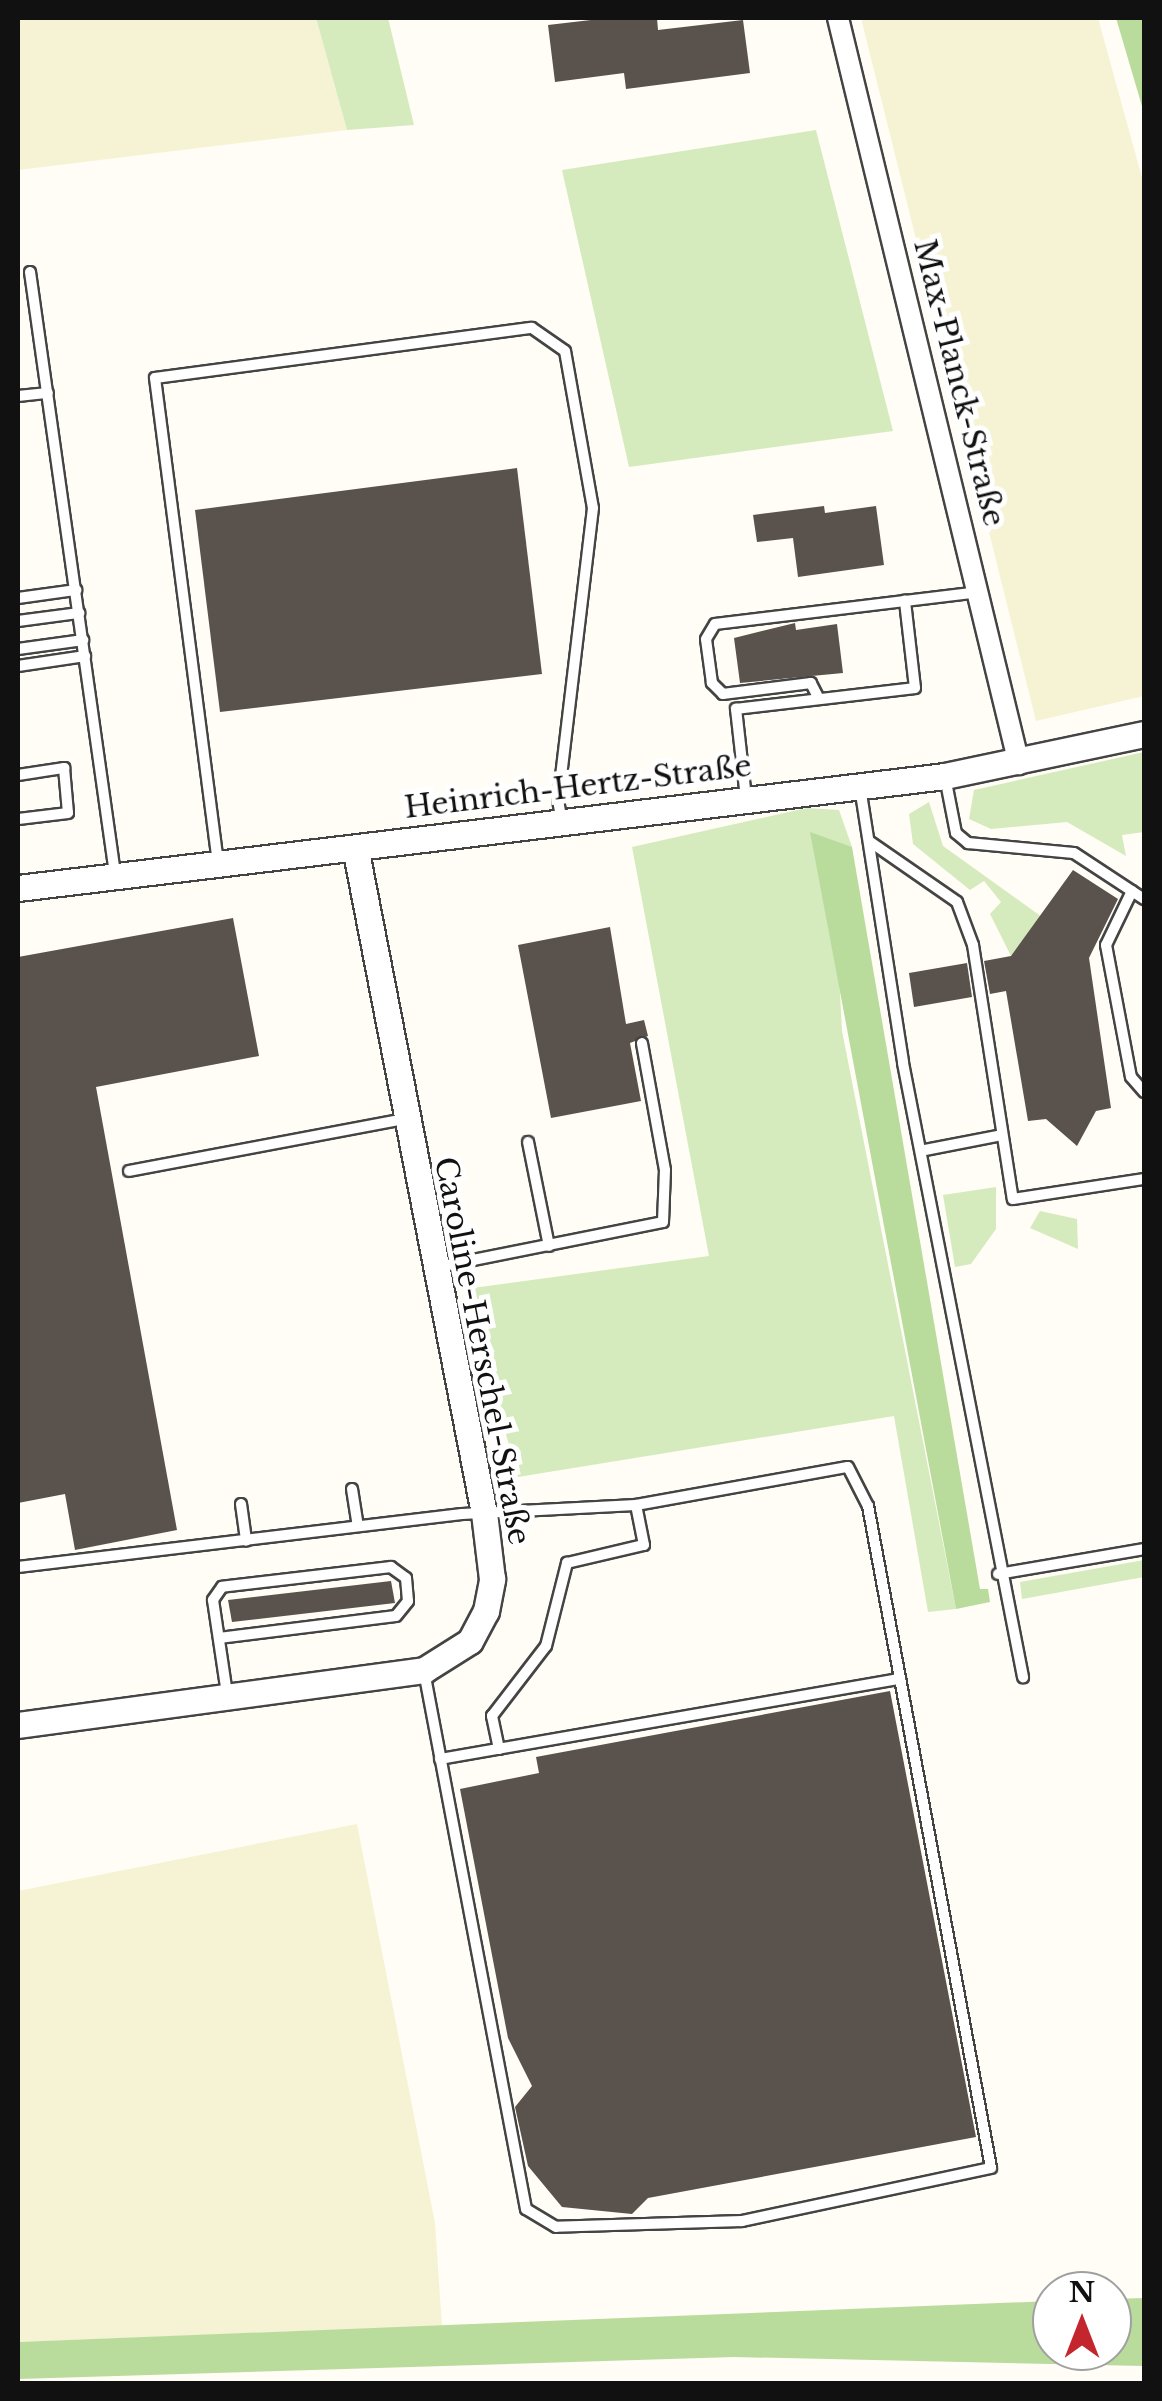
<!DOCTYPE html>
<meta charset="utf-8">
<style>
body{margin:0}
#map{position:relative;width:1162px;height:2401px;overflow:hidden;background:#fffdf5;font-family:"Libre Baskerville",serif}
div>[style]{position:absolute}
.farmland>*{inset:0;background:#f6f3d4}
.green>*{inset:0;background:#d5ebbd}
.forest>*{inset:0;background:#b9dc9c}
.building>*{inset:0;background:#5a524d}
.roads{filter:drop-shadow(2px 0 #444) drop-shadow(-2px 0 #444) drop-shadow(0 2px #444) drop-shadow(0 -2px #444)}
.service>*{height:10px;margin:-5px;padding:0 5px;transform-origin:5px;border-radius:5px;background:#fff}
.minor>*{height:20px;margin:-10px;padding:0 10px;transform-origin:10px;border-radius:10px;background:#fff}
.tertiary>*{height:25px;margin:-12.5px;padding:0 12.5px;transform-origin:12.5px;border-radius:12.5px;background:#fff}
span{translate:-50% -50%;white-space:nowrap;text-align:center;line-height:1.15;-webkit-text-stroke:10px #fff;paint-order:stroke}
.street-label{font-size:30px;color:#111}
.frame{position:absolute;inset:0;border:20px solid #111;pointer-events:none}
.north{position:absolute;left:1032px;top:2271px;width:100px;height:100px;box-sizing:border-box;background:#fff;border:2px solid #a0a0a0;border-radius:50%;rotate:0deg;font-size:28px;font-weight:700;line-height:40px;text-align:center;color:#111}
.north::after{content:'';display:block;margin:auto;width:35px;height:45px;background:#c4262e;clip-path:polygon(50% 0,100% 100%,50% 72%,0 100%)}
</style>
<div id="map">
<div class="farmland">
<i style="clip-path:polygon(18px 18px,316px 18px,347px 130px,18px 170px)"></i>
<i style="clip-path:polygon(861px 18px,1098px 18px,1144px 185px,1144px 696px,1036px 721px)"></i>
<i style="clip-path:polygon(357px 1824px,435px 2223px,442px 2326px,18px 2342px,18px 1891px)"></i>
</div>
<div class="green">
<i style="clip-path:polygon(316px 18px,388px 18px,414px 125px,347px 130px)"></i>
<i style="clip-path:polygon(816px 130px,893px 431px,629px 467px,562px 170px)"></i>
<i style="clip-path:polygon(1144px 752px,1144px 832px,1122px 835px,1126px 856px,1067px 822px,991px 829px,969px 819px,974px 790px)"></i>
<i style="clip-path:polygon(929px 802px,943px 846px,1042px 917px,1011px 956px,990px 914px,1001px 902px,984px 881px,970px 890px,913px 844px,909px 814px)"></i>
<i style="clip-path:polygon(807px 808px,839px 810px,852px 847px,832px 845px,842px 1031px,956px 1609px,928px 1612px,894px 1416px,518px 1477px,465px 1289px,709px 1256px,632px 847px)"></i>
<i style="clip-path:polygon(996px 1187px,996px 1229px,971px 1264px,955px 1267px,943px 1195px)"></i>
<i style="clip-path:polygon(1040px 1211px,1077px 1219px,1078px 1249px,1030px 1228px)"></i>
<i style="clip-path:polygon(1144px 1560px,1144px 1577px,1022px 1599px,1020px 1582px)"></i>
</div>
<div class="forest">
<i style="clip-path:polygon(1116px 18px,1144px 18px,1144px 113px)"></i>
<i style="clip-path:polygon(810px 832px,852px 847px,980px 1589px,988px 1589px,990px 1602px,956px 1609px)"></i>
<i style="clip-path:polygon(1144px 2298px,1144px 2366px,734px 2357px,18px 2379px,18px 2342px,1052px 2301px,1052px 2351px,1112px 2351px,1112px 2299px)"></i>
</div>
<div class="building">
<i style="clip-path:polygon(608px 18px,657px 18px,658px 30px,743px 20px,750px 73px,626px 89px,624px 73px,555px 82px,548px 25px)"></i>
<i style="clip-path:polygon(517px 468px,542px 674px,220px 712px,195px 510px)"></i>
<i style="clip-path:polygon(824px 506px,825px 513px,876px 506px,884px 565px,798px 577px,793px 538px,757px 542px,753px 515px)"></i>
<i style="clip-path:polygon(795px 623px,796px 630px,837px 624px,843px 673px,740px 683px,734px 638px)"></i>
<i style="clip-path:polygon(1073px 870px,1118px 899px,1089px 958px,1111px 1108px,1096px 1111px,1077px 1146px,1046px 1119px,1028px 1121px,1006px 991px,990px 994px,984px 961px,1011px 956px)"></i>
<i style="clip-path:polygon(233px 918px,259px 1056px,96px 1087px,177px 1530px,75px 1550px,65px 1494px,18px 1503px,18px 957px)"></i>
<i style="clip-path:polygon(610px 927px,626px 1024px,644px 1020px,648px 1036px,630px 1043px,641px 1101px,551px 1118px,518px 945px)"></i>
<i style="clip-path:polygon(967px 963px,972px 997px,914px 1007px,909px 973px)"></i>
<i style="clip-path:polygon(391px 1581px,395px 1603px,232px 1622px,228px 1600px)"></i>
<i style="clip-path:polygon(890px 1691px,976px 2137px,648px 2198px,632px 2214px,562px 2207px,528px 2166px,515px 2107px,532px 2086px,508px 2038px,460px 1789px,539px 1773px,536px 1757px)"></i>
</div>
<div class="roads">
<div class="service">
<i style="left:30px;top:272px;width:608px;rotate:81.96deg"></i>
<i style="left:18px;top:396px;width:30px;rotate:-6deg"></i>
<i style="left:18px;top:598px;width:59px;rotate:-7.9deg"></i>
<i style="left:18px;top:621px;width:62px;rotate:-7.5deg"></i>
<i style="left:18px;top:649px;width:66px;rotate:-7.9deg"></i>
<i style="left:18px;top:666px;width:68px;rotate:-8.5deg"></i>
<i style="left:819px;top:699px;width:18px;rotate:-117deg"></i>
<i style="left:811px;top:683px;width:89px;rotate:172.9deg"></i>
<i style="left:723px;top:694px;width:16px;rotate:-135deg"></i>
<i style="left:712px;top:683px;width:44px;rotate:-97.8deg"></i>
<i style="left:706px;top:639px;width:17px;rotate:-59deg"></i>
<i style="left:715px;top:624px;width:191px;rotate:-6.9deg"></i>
<i style="left:18px;top:775px;width:47px;rotate:-8.7deg"></i>
<i style="left:64px;top:768px;width:45px;rotate:84.9deg"></i>
<i style="left:68px;top:813px;width:50px;rotate:173.2deg"></i>
<i style="left:945px;top:777px;width:57px;rotate:78.9deg"></i>
<i style="left:956px;top:833px;width:16px;rotate:40deg"></i>
<i style="left:968px;top:843px;width:106px;rotate:5.4deg"></i>
<i style="left:1074px;top:853px;width:84px;rotate:33.3deg"></i>
<i style="left:860px;top:787px;width:279px;rotate:81.1deg"></i>
<i style="left:903px;top:1063px;width:626px;rotate:78.94deg"></i>
<i style="left:746px;top:798px;width:90px;rotate:-96.4deg"></i>
<i style="left:736px;top:709px;width:180px;rotate:-6.7deg"></i>
<i style="left:915px;top:688px;width:88px;rotate:-96.6deg"></i>
<i style="left:905px;top:601px;width:75px;rotate:-6.9deg"></i>
<i style="left:869px;top:841px;width:107px;rotate:34.7deg"></i>
<i style="left:957px;top:902px;width:46px;rotate:69.6deg"></i>
<i style="left:973px;top:945px;width:257px;rotate:81.1deg"></i>
<i style="left:1013px;top:1199px;width:133px;rotate:-8.7deg"></i>
<i style="left:218px;top:863px;width:489px;rotate:-97.4deg"></i>
<i style="left:155px;top:378px;width:380px;rotate:-7.6deg"></i>
<i style="left:532px;top:328px;width:40px;rotate:34.9deg"></i>
<i style="left:565px;top:351px;width:159px;rotate:79.9deg"></i>
<i style="left:593px;top:508px;width:294px;rotate:96.8deg"></i>
<i style="left:558px;top:800px;width:22px;rotate:80deg"></i>
<i style="left:1132px;top:891px;width:60px;rotate:115.7deg"></i>
<i style="left:1106px;top:945px;width:134px;rotate:79.3deg"></i>
<i style="left:1131px;top:1077px;width:20px;rotate:49deg"></i>
<i style="left:528px;top:1142px;width:106px;rotate:78.6deg"></i>
<i style="left:925px;top:1150px;width:78px;rotate:-11deg"></i>
<i style="left:129px;top:1171px;width:280px;rotate:-10.7deg"></i>
<i style="left:438px;top:1267px;width:229px;rotate:-11.3deg"></i>
<i style="left:663px;top:1222px;width:52px;rotate:-87.8deg"></i>
<i style="left:665px;top:1170px;width:129px;rotate:-100.3deg"></i>
<i style="left:352px;top:1489px;width:37px;rotate:81deg"></i>
<i style="left:241px;top:1504px;width:37px;rotate:82deg"></i>
<i style="left:18px;top:1567px;width:447px;rotate:-6.8deg"></i>
<i style="left:462px;top:1514px;width:174px;rotate:-3deg"></i>
<i style="left:636px;top:1505px;width:215px;rotate:-10.2deg"></i>
<i style="left:848px;top:1467px;width:44px;rotate:62.9deg"></i>
<i style="left:868px;top:1506px;width:673px;rotate:79.47deg"></i>
<i style="left:991px;top:2168px;width:255px;rotate:168deg"></i>
<i style="left:742px;top:2221px;width:186px;rotate:178.2deg"></i>
<i style="left:556px;top:2227px;width:35px;rotate:-149deg"></i>
<i style="left:526px;top:2209px;width:548px;rotate:-100.74deg"></i>
<i style="left:998px;top:1574px;width:148px;rotate:-9.7deg"></i>
<i style="left:219px;top:1638px;width:178px;rotate:-7.1deg"></i>
<i style="left:396px;top:1616px;width:19px;rotate:-51deg"></i>
<i style="left:408px;top:1601px;width:23px;rotate:-95deg"></i>
<i style="left:406px;top:1578px;width:19px;rotate:-144deg"></i>
<i style="left:391px;top:1567px;width:170px;rotate:173.3deg"></i>
<i style="left:222px;top:1587px;width:16px;rotate:125deg"></i>
<i style="left:213px;top:1600px;width:95px;rotate:81.5deg"></i>
<i style="left:499px;top:1749px;width:34px;rotate:-102deg"></i>
<i style="left:492px;top:1716px;width:88px;rotate:-52.4deg"></i>
<i style="left:546px;top:1646px;width:86px;rotate:-75.8deg"></i>
<i style="left:567px;top:1563px;width:79px;rotate:-13.2deg"></i>
<i style="left:644px;top:1545px;width:41px;rotate:-101.3deg"></i>
<i style="left:440px;top:1759px;width:467px;rotate:-9.9deg"></i>
</div>
<div class="minor">
<i style="left:838px;top:18px;width:768px;rotate:76.36deg"></i>
</div>
<div class="tertiary">
<i style="left:18px;top:888px;width:934px;rotate:-6.89deg"></i>
<i style="left:945px;top:776px;width:203px;rotate:-11.9deg"></i>
<i style="left:18px;top:1725px;width:410px;rotate:-7.7deg"></i>
<i style="left:424px;top:1670px;width:54px;rotate:-32.2deg"></i>
<i style="left:470px;top:1641px;width:34px;rotate:-62deg"></i>
<i style="left:486px;top:1611px;width:33px;rotate:-79deg"></i>
<i style="left:492px;top:1579px;width:66px;rotate:-96.9deg"></i>
<i style="left:484px;top:1513px;width:678px;rotate:-100.96deg"></i>
</div>
</div>
<div class="street-label">
<span style="left:959px;top:383px;rotate:76deg">Max-Planck-Straße</span>
<span style="left:578px;top:787px;rotate:-7deg">Heinrich-Hertz-Straße</span>
<span style="left:482px;top:1351px;rotate:79deg">Caroline-Herschel-Straße</span>
</div>
<div class="frame"></div>
<div class="north">N</div>
</div>
